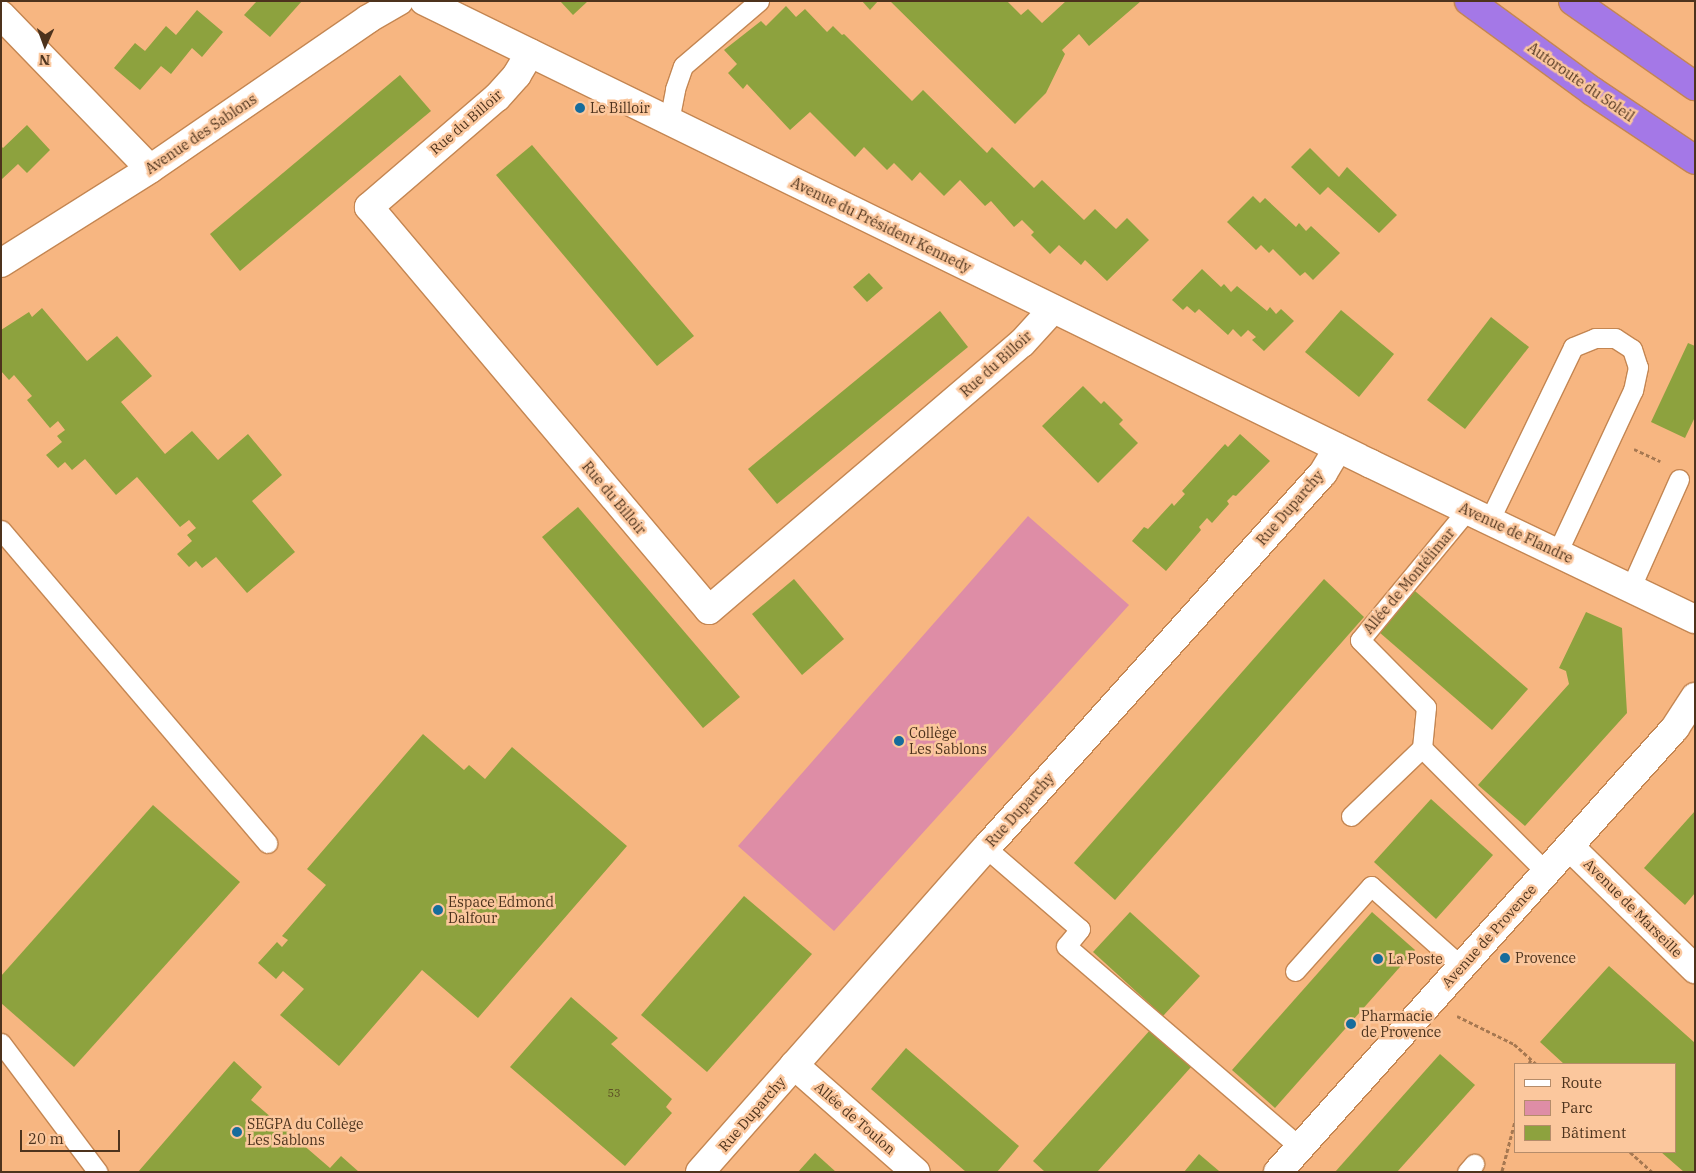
<!DOCTYPE html>
<meta charset="utf-8">
<style>
body{margin:0}
#map{position:relative;width:1696px;height:1173px;overflow:hidden;background:#f7b681;font-family:"IBM Plex Serif",serif}
div>[style]{position:absolute}
.green>*{inset:0;background:#de8da6}
.building>*{inset:0;background:#8da23e}
.path>*{height:3px;margin-top:-1.5px;transform-origin:0;background:repeating-linear-gradient(90deg,#a67851 0 4px,transparent 0 6.5px)}
.roads{filter:drop-shadow(1px 0 #c48652) drop-shadow(-1px 0 #c48652) drop-shadow(0 1px #c48652) drop-shadow(0 -1px #c48652)}
.lane>*{height:19px;margin:-9.5px;padding:0 9.5px;transform-origin:9.5px;border-radius:9.5px;background:#fff}
.street>*{height:28px;margin:-14px;padding:0 14px;transform-origin:14px;border-radius:14px;background:#fff}
.highway>*{height:28px;margin:-14px;padding:0 14px;transform-origin:14px;border-radius:14px;background:#a478e7}
.dots>*{width:14px;height:14px;translate:-50% -50%;box-sizing:border-box;border:2px solid #fbc79d;border-radius:50%}
span{translate:-50% -50%;white-space:nowrap;text-align:center;line-height:1.15;-webkit-text-stroke:5px #fbc79d;paint-order:stroke}
.number-label{font-size:11px;color:#5d4f25}
.number-label span{-webkit-text-stroke-width:0}
.street-label{font-size:14px;color:#4d331d}
.poi-label{font-size:14px;color:#4d331d}
.left{translate:0 -50%;text-align:left}
.frame{position:absolute;inset:0;border:2px solid #4d331d;pointer-events:none}
.legend{position:absolute;left:1514px;top:1063px;width:162px;height:90px;box-sizing:border-box;background:#fbc79d;border:1px solid #b58c6a;margin:0;padding:6px 9px;list-style:none;font-size:15px;color:#4d331d}
.legend li{display:flex;align-items:center;gap:10px;height:25px}
.legend b{width:25px;border:1px solid #b58c6a}
.north{position:absolute;left:20px;top:20px;width:50px;height:50px;-webkit-text-stroke:4px #fbc79d;paint-order:stroke;rotate:182deg;font-size:14px;font-weight:700;line-height:20px;text-align:center;color:#4d331d}
.north::after{content:'';display:block;margin:auto;width:18px;height:22px;background:#4d331d;clip-path:polygon(50% 0,100% 100%,50% 72%,0 100%)}
.scale{position:absolute;left:20px;top:1130px;width:100px;height:22px;box-sizing:border-box;border:2px solid #4d331d;border-top:0;padding-left:6px;font-size:15px;line-height:18px;white-space:nowrap;color:#4d331d;-webkit-text-stroke:4px #fbc79d;paint-order:stroke}
</style>
<div id="map">
<div class="green">
<i style="clip-path:polygon(1028px 516px,1129px 605px,834px 931px,738px 846px)"></i>
</div>
<div class="building">
<i style="clip-path:polygon(257px 1px,302px 1px,270px 37px,244px 15px)"></i>
<i style="clip-path:polygon(560px 1px,588px 1px,573px 15px)"></i>
<i style="clip-path:polygon(862px 1px,878px 1px,870px 10px)"></i>
<i style="clip-path:polygon(890px 1px,1007px 1px,1021px 15px,1028px 9px,1042px 23px,1066px 1px,1141px 1px,1089px 46px,1079px 34px,1062px 50px,1065px 54px,1046px 93px,1015px 124px)"></i>
<i style="clip-path:polygon(786px 6px,796px 17px,805px 9px,827px 32px,833px 26px,842px 35px,844px 34px,912px 101px,923px 90px,987px 153px,992px 147px,1034px 188px,1042px 180px,1084px 220px,1095px 209px,1116px 229px,1127px 218px,1149px 240px,1107px 281px,1085px 260px,1081px 265px,1059px 245px,1050px 254px,1031px 235px,1034px 232px,1022px 220px,1014px 227px,991px 201px,985px 206px,960px 180px,944px 196px,920px 172px,912px 181px,894px 163px,887px 170px,864px 147px,855px 157px,810px 112px,790px 130px,747px 84px,743px 89px,728px 73px,737px 64px,724px 50px,761px 21px,766px 26px)"></i>
<i style="clip-path:polygon(197px 10px,223px 32px,202px 57px,192px 48px,171px 74px,161px 66px,140px 90px,114px 68px,135px 43px,145px 51px,166px 26px,176px 35px)"></i>
<i style="clip-path:polygon(400px 75px,431px 111px,240px 271px,210px 234px)"></i>
<i style="clip-path:polygon(27px 125px,50px 150px,27px 173px,18px 164px,1px 180px,1px 146px,3px 148px)"></i>
<i style="clip-path:polygon(532px 145px,694px 336px,657px 366px,496px 175px)"></i>
<i style="clip-path:polygon(1310px 148px,1339px 177px,1347px 167px,1397px 215px,1379px 233px,1328px 187px,1320px 195px,1291px 167px)"></i>
<i style="clip-path:polygon(1253px 196px,1260px 203px,1265px 198px,1296px 227px,1299px 223px,1306px 231px,1311px 226px,1340px 253px,1313px 280px,1305px 272px,1300px 276px,1273px 249px,1269px 253px,1261px 245px,1256px 250px,1227px 222px)"></i>
<i style="clip-path:polygon(1202px 269px,1221px 287px,1224px 284px,1231px 292px,1237px 286px,1267px 311px,1270px 307px,1276px 314px,1281px 309px,1294px 321px,1264px 351px,1252px 340px,1256px 337px,1248px 330px,1241px 337px,1233px 329px,1228px 335px,1199px 309px,1195px 313px,1187px 306px,1183px 310px,1172px 300px)"></i>
<i style="clip-path:polygon(869px 273px,883px 288px,867px 302px,853px 287px)"></i>
<i style="clip-path:polygon(42px 308px,87px 361px,117px 336px,152px 376px,121px 402px,165px 454px,192px 431px,218px 460px,248px 434px,282px 475px,252px 501px,295px 552px,247px 593px,216px 557px,202px 568px,196px 561px,189px 567px,177px 554px,192px 541px,187px 535px,196px 528px,189px 520px,180px 527px,137px 477px,116px 495px,85px 459px,72px 470px,65px 462px,58px 468px,46px 455px,62px 442px,57px 436px,65px 430px,58px 421px,50px 428px,27px 400px,32px 396px,14px 375px,9px 380px,1px 371px,1px 330px,29px 312px,32px 317px)"></i>
<i style="clip-path:polygon(1341px 310px,1394px 354px,1359px 397px,1305px 352px)"></i>
<i style="clip-path:polygon(940px 311px,968px 347px,777px 504px,748px 469px)"></i>
<i style="clip-path:polygon(1491px 317px,1529px 347px,1465px 429px,1427px 400px)"></i>
<i style="clip-path:polygon(1688px 343px,1695px 346px,1695px 417px,1685px 438px,1651px 422px)"></i>
<i style="clip-path:polygon(1083px 386px,1101px 404px,1104px 401px,1123px 420px,1119px 424px,1138px 443px,1098px 483px,1042px 426px)"></i>
<i style="clip-path:polygon(1240px 434px,1270px 461px,1236px 496px,1233px 495px,1227px 501px,1229px 504px,1212px 523px,1207px 518px,1199px 527px,1201px 530px,1166px 571px,1132px 541px,1144px 527px,1148px 529px,1172px 503px,1174px 506px,1185px 494px,1182px 491px,1225px 444px,1228px 447px)"></i>
<i style="clip-path:polygon(578px 507px,740px 697px,703px 728px,542px 537px)"></i>
<i style="clip-path:polygon(794px 579px,844px 639px,802px 675px,752px 614px)"></i>
<i style="clip-path:polygon(1324px 579px,1364px 617px,1115px 900px,1074px 863px)"></i>
<i style="clip-path:polygon(1415px 591px,1528px 689px,1492px 730px,1379px 632px)"></i>
<i style="clip-path:polygon(1586px 612px,1622px 628px,1627px 713px,1525px 826px,1478px 785px,1569px 684px,1566px 671px,1559px 668px)"></i>
<i style="clip-path:polygon(423px 734px,464px 770px,469px 765px,485px 779px,512px 747px,627px 846px,478px 1018px,422px 970px,339px 1066px,280px 1015px,304px 989px,283px 971px,276px 979px,258px 963px,277px 942px,282px 947px,288px 940px,282px 936px,326px 885px,307px 869px)"></i>
<i style="clip-path:polygon(1431px 799px,1493px 855px,1436px 919px,1374px 862px)"></i>
<i style="clip-path:polygon(153px 805px,240px 882px,74px 1067px,1px 1003px,1px 976px)"></i>
<i style="clip-path:polygon(1695px 811px,1695px 893px,1685px 905px,1644px 868px)"></i>
<i style="clip-path:polygon(744px 896px,812px 954px,707px 1072px,641px 1015px)"></i>
<i style="clip-path:polygon(1130px 912px,1200px 976px,1163px 1016px,1093px 952px)"></i>
<i style="clip-path:polygon(1372px 912px,1415px 950px,1275px 1108px,1232px 1070px)"></i>
<i style="clip-path:polygon(1609px 966px,1695px 1043px,1695px 1172px,1684px 1172px,1661px 1152px,1675px 1152px,1675px 1064px,1564px 1064px,1540px 1042px)"></i>
<i style="clip-path:polygon(571px 997px,618px 1038px,611px 1044px,672px 1099px,666px 1107px,672px 1113px,625px 1166px,510px 1067px)"></i>
<i style="clip-path:polygon(1151px 1029px,1192px 1066px,1097px 1172px,1045px 1172px,1033px 1161px)"></i>
<i style="clip-path:polygon(906px 1048px,1019px 1146px,997px 1172px,966px 1172px,871px 1089px)"></i>
<i style="clip-path:polygon(1440px 1054px,1475px 1085px,1397px 1172px,1335px 1172px)"></i>
<i style="clip-path:polygon(234px 1061px,262px 1087px,251px 1100px,330px 1168px,341px 1156px,359px 1172px,138px 1172px)"></i>
<i style="clip-path:polygon(815px 1153px,836px 1172px,798px 1172px)"></i>
<i style="clip-path:polygon(1199px 1154px,1219px 1171px,1218px 1172px,1184px 1172px)"></i>
</div>
<div class="path">
<i style="left:1634px;top:449px;width:29px;rotate:25deg"></i>
<i style="left:1457px;top:1016px;width:64px;rotate:26.2deg"></i>
<i style="left:1514px;top:1044px;width:30px;rotate:42deg"></i>
<i style="left:1529px;top:1064px;width:5px;rotate:-68deg"></i>
<i style="left:1630px;top:1152px;width:30px;rotate:42deg"></i>
<i style="left:1502px;top:1171px;width:52px;rotate:-75.4deg"></i>
</div>
<div class="roads">
<div class="lane">
<i style="left:669px;top:121px;width:33px;rotate:-79deg"></i>
<i style="left:675px;top:89px;width:24px;rotate:-71deg"></i>
<i style="left:683px;top:66px;width:100px;rotate:-40.5deg"></i>
<i style="left:1489px;top:521px;width:193px;rotate:-64.2deg"></i>
<i style="left:1573px;top:347px;width:24px;rotate:-22deg"></i>
<i style="left:1595px;top:338px;width:20px"></i>
<i style="left:1615px;top:338px;width:20px;rotate:33deg"></i>
<i style="left:1632px;top:349px;width:19px;rotate:72deg"></i>
<i style="left:1638px;top:367px;width:24px;rotate:102deg"></i>
<i style="left:1633px;top:390px;width:180px;rotate:115deg"></i>
<i style="left:1px;top:530px;width:411px;rotate:49.6deg"></i>
<i style="left:1631px;top:587px;width:118px;rotate:-66deg"></i>
<i style="left:1422px;top:748px;width:41px;rotate:-84.4deg"></i>
<i style="left:1426px;top:707px;width:94px;rotate:-134.6deg"></i>
<i style="left:1360px;top:640px;width:168px;rotate:-50.5deg"></i>
<i style="left:1351px;top:816px;width:98px;rotate:-43.8deg"></i>
<i style="left:1422px;top:748px;width:175px;rotate:45deg"></i>
<i style="left:986px;top:848px;width:124px;rotate:40.8deg"></i>
<i style="left:1080px;top:929px;width:22px;rotate:129deg"></i>
<i style="left:1066px;top:946px;width:308px;rotate:40.7deg"></i>
<i style="left:1295px;top:971px;width:114px;rotate:-48.2deg"></i>
<i style="left:1371px;top:886px;width:122px;rotate:41.7deg"></i>
<i style="left:1px;top:1043px;width:161px;rotate:53.1deg"></i>
<i style="left:1467px;top:1172px;width:11px;rotate:-49deg"></i>
</div>
<div class="street">
<i style="left:424px;top:1px;width:1054px;rotate:26.05deg"></i>
<i style="left:1371px;top:464px;width:359px;rotate:25.6deg"></i>
<i style="left:1px;top:15px;width:214px;rotate:45.9deg"></i>
<i style="left:530px;top:53px;width:26px;rotate:121deg"></i>
<i style="left:517px;top:75px;width:30px;rotate:132deg"></i>
<i style="left:497px;top:97px;width:169px;rotate:139.3deg"></i>
<i style="left:369px;top:207px;width:527px;rotate:49.85deg"></i>
<i style="left:709px;top:610px;width:411px;rotate:-40.5deg"></i>
<i style="left:1022px;top:343px;width:46px;rotate:-47.6deg"></i>
<i style="left:1px;top:263px;width:176px;rotate:-32.2deg"></i>
<i style="left:150px;top:169px;width:265px;rotate:-34.5deg"></i>
<i style="left:368px;top:19px;width:36px;rotate:-30deg"></i>
<i style="left:1570px;top:847px;width:175px;rotate:44.3deg"></i>
<i style="left:794px;top:1065px;width:162px;rotate:41.3deg"></i>
<i style="left:700px;top:1172px;width:432px;rotate:-48.6deg"></i>
<i style="left:986px;top:848px;width:504px;rotate:-48.06deg"></i>
<i style="left:1323px;top:473px;width:29px;rotate:-59deg"></i>
<i style="left:1278px;top:1172px;width:596px;rotate:-48.2deg"></i>
<i style="left:1675px;top:728px;width:37px;rotate:-57deg"></i>
</div>
<div class="highway">
<i style="left:1469px;top:1px;width:152px;rotate:36.2deg"></i>
<i style="left:1592px;top:91px;width:124px;rotate:33.8deg"></i>
<i style="left:1573px;top:1px;width:149px;rotate:34.9deg"></i>
</div>
</div>
<div class="dots">
<i style="left:580px;top:108px;background:#166c9c"></i>
<i style="left:899px;top:741px;background:#166c9c"></i>
<i style="left:438px;top:910px;background:#166c9c"></i>
<i style="left:1505px;top:958px;background:#166c9c"></i>
<i style="left:1378px;top:959px;background:#166c9c"></i>
<i style="left:1351px;top:1024px;background:#166c9c"></i>
<i style="left:237px;top:1132px;background:#166c9c"></i>
</div>
<div class="number-label">
<span style="left:614px;top:1093px">53</span>
</div>
<div class="street-label">
<span style="left:1581px;top:82px;rotate:35deg">Autoroute du Soleil</span>
<span style="left:466px;top:122px;rotate:-41deg">Rue du Billoir</span>
<span style="left:201px;top:134px;rotate:-34deg">Avenue des Sablons</span>
<span style="left:881px;top:225px;rotate:26deg">Avenue du Président Kennedy</span>
<span style="left:996px;top:364px;rotate:-42deg">Rue du Billoir</span>
<span style="left:614px;top:498px;rotate:50deg">Rue du Billoir</span>
<span style="left:1290px;top:508px;rotate:-49deg">Rue Duparchy</span>
<span style="left:1516px;top:533px;rotate:25deg">Avenue de Flandre</span>
<span style="left:1409px;top:581px;rotate:-50deg">Allée de Montélimar</span>
<span style="left:1020px;top:810px;rotate:-48deg">Rue Duparchy</span>
<span style="left:1633px;top:908px;rotate:45deg">Avenue de Marseille</span>
<span style="left:1489px;top:936px;rotate:-48deg">Avenue de Provence</span>
<span style="left:752px;top:1114px;rotate:-49deg">Rue Duparchy</span>
<span style="left:855px;top:1118px;rotate:41deg">Allée de Toulon</span>
</div>
<div class="poi-label">
<span class="left" style="left:590px;top:108px">Le Billoir</span>
<span class="left" style="left:909px;top:741px">Collège<br>Les Sablons</span>
<span class="left" style="left:448px;top:910px">Espace Edmond<br>Dalfour</span>
<span class="left" style="left:1515px;top:958px">Provence</span>
<span class="left" style="left:1388px;top:959px">La Poste</span>
<span class="left" style="left:1361px;top:1024px">Pharmacie<br>de Provence</span>
<span class="left" style="left:247px;top:1132px">SEGPA du Collège<br>Les Sablons</span>
</div>
<div class="frame"></div>
<ul class="legend">
<li><b style="height:6px;background:#fff"></b>Route</li>
<li><b style="height:14px;background:#de8da6"></b>Parc</li>
<li><b style="height:14px;background:#8da23e"></b>Bâtiment</li>
</ul>
<div class="north">N</div>
<div class="scale">20 m</div>
</div>
